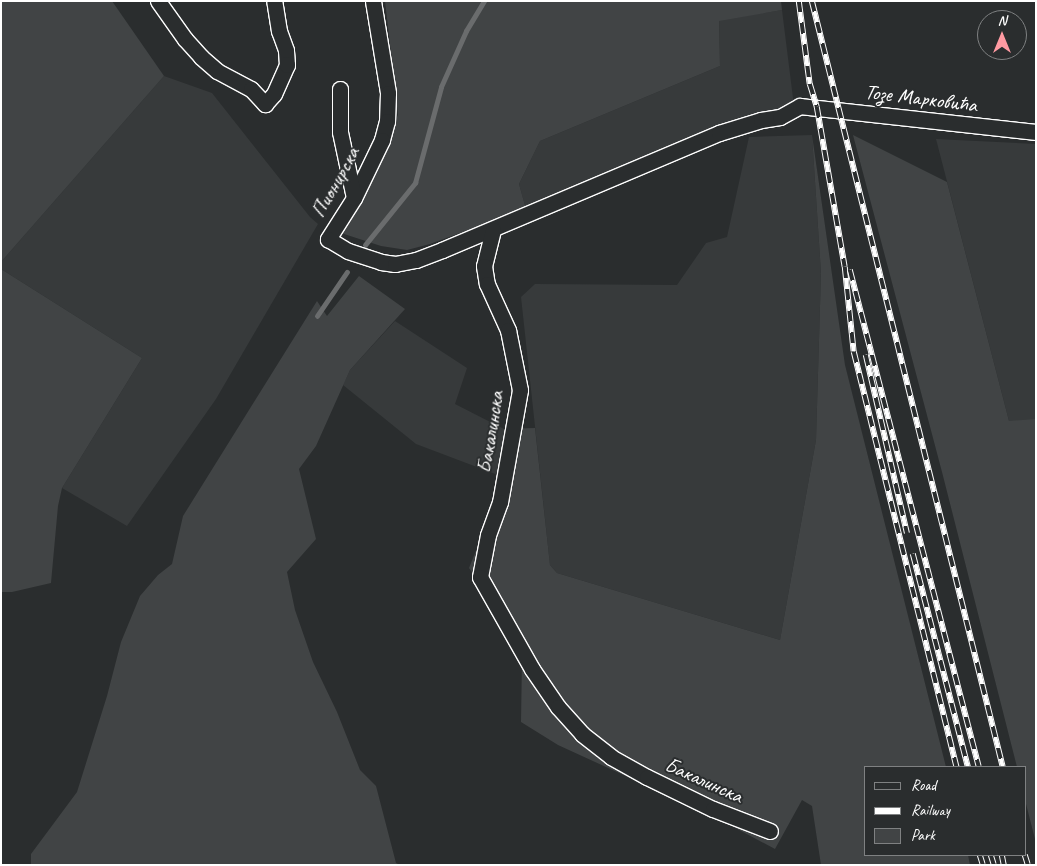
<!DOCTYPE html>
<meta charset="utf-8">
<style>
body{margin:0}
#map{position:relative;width:1037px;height:866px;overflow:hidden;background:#2a2d2e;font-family:Caveat,sans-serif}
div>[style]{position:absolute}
.built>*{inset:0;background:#373a3b}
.green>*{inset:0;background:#414445}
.stream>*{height:4.5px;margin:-2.25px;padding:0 2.25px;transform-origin:2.25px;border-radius:2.25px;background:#6a6c6d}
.roads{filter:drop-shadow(1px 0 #fff) drop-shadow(-1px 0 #fff) drop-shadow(0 1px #fff) drop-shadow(0 -1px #fff)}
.minor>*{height:15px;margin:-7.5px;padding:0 7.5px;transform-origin:7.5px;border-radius:7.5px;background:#2a2d2e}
.rail>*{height:5.5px;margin-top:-2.75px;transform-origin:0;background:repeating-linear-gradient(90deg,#2a2d2e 0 11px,#fff 0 22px);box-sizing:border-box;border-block:1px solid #fff}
span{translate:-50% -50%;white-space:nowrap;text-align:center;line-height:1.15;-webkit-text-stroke:4px #2a2d2e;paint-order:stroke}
.street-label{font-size:21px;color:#fff}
.frame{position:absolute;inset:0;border:2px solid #fff;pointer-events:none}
.legend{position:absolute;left:864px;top:766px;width:162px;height:90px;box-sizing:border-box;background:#2a2d2e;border:1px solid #7f8182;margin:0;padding:6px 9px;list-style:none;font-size:15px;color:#fff}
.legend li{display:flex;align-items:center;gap:10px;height:25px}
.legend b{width:25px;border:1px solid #7f8182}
.north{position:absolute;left:977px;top:10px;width:50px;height:50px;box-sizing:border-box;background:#2a2d2e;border:1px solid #7f8182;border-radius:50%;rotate:0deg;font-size:14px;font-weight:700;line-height:20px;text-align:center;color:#fff}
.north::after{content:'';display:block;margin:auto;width:18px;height:22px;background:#ff9aa2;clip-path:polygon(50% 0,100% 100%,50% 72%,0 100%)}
</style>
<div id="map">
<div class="built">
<i style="clip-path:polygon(782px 10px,794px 106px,751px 114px,526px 209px,519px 184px,540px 141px,720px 66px,719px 20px)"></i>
<i style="clip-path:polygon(164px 76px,212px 93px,310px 217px,318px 224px,216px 399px,127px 526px,62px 488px,142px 358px,1px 269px,1px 262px)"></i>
<i style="clip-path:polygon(812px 135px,821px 273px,816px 440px,780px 640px,557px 573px,550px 565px,521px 297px,535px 284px,677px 285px,706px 243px,727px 237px,749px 137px)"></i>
<i style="clip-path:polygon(936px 139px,1036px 144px,1036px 422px,1009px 421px)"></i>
<i style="clip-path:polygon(395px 321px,467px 368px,455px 404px,504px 429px,498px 475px,416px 444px,343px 385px,350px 370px)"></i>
</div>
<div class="green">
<i style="clip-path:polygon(1px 1px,112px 1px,164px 76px,1px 262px)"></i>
<i style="clip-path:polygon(385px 1px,781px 1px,782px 10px,719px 21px,720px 66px,540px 141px,519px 184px,526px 209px,430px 244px,407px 250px,381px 246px,341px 233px,398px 115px)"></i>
<i style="clip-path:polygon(812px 135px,845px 365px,946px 767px,866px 767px,866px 855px,968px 855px,970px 865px,821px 865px,812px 806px,802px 800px,775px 849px,715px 817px,558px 745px,521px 722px,522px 657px,493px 602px,469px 568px,490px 516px,504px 429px,535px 428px,550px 565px,557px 573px,780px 640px,816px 440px,821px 273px)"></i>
<i style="clip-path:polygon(853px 135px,947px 182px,1009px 421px,1036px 419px,1036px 843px,1026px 804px,1026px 767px,1017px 767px,942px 472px)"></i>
<i style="clip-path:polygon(1px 269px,142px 358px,62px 488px,58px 506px,51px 583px,12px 592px,1px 592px)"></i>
<i style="clip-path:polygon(359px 276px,405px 309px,350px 370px,316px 446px,299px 469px,316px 539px,287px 572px,295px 610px,313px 662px,337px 712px,360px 770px,376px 786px,396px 863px,400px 865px,31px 865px,31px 854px,77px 792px,107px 696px,121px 642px,140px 596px,158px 575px,172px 564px,183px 516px,317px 301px,327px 316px)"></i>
</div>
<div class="stream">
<i style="left:365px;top:245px;width:80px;rotate:-51.1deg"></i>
<i style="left:415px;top:183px;width:99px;rotate:-74.8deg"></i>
<i style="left:441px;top:87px;width:61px;rotate:-65.9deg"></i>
<i style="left:466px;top:31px;width:35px;rotate:-59deg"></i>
<i style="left:317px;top:316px;width:53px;rotate:-55.7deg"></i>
</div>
<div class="roads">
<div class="minor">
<i style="left:158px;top:1px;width:47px;rotate:54.6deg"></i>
<i style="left:185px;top:39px;width:24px;rotate:48deg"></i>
<i style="left:201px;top:57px;width:21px;rotate:41deg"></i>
<i style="left:217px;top:71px;width:38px;rotate:28deg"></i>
<i style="left:251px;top:89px;width:21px;rotate:47deg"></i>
<i style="left:265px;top:104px;width:13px;rotate:-48deg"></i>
<i style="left:274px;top:94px;width:32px;rotate:-66deg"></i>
<i style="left:287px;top:65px;width:15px;rotate:-94deg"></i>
<i style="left:286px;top:50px;width:20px;rotate:-110deg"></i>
<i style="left:279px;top:31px;width:30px;rotate:-99deg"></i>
<i style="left:373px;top:1px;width:93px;rotate:80.7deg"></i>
<i style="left:388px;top:93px;width:28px;rotate:92deg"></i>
<i style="left:387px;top:121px;width:20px;rotate:105deg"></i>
<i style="left:382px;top:140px;width:64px;rotate:115.8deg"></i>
<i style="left:354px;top:198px;width:49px;rotate:122.4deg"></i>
<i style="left:328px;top:239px;width:23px;rotate:31deg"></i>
<i style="left:348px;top:251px;width:35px;rotate:18deg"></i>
<i style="left:381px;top:262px;width:14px;rotate:8deg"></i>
<i style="left:395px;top:264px;width:21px;rotate:-11deg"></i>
<i style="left:416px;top:260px;width:28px;rotate:-21deg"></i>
<i style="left:442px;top:250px;width:301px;rotate:-22.9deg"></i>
<i style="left:719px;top:133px;width:44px;rotate:-17.2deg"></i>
<i style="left:761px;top:120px;width:19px;rotate:-9deg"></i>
<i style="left:780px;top:117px;width:23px;rotate:-29deg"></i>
<i style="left:800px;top:106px;width:237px;rotate:6.3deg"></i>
<i style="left:340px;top:89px;width:43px;rotate:90deg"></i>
<i style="left:340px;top:132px;width:67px;rotate:78deg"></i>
<i style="left:493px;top:230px;width:37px;rotate:104deg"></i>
<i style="left:484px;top:266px;width:18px;rotate:81deg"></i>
<i style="left:487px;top:284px;width:51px;rotate:65.5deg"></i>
<i style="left:508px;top:330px;width:61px;rotate:78.7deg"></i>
<i style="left:520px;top:390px;width:114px;rotate:100.1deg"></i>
<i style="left:500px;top:502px;width:35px;rotate:110deg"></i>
<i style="left:488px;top:535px;width:43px;rotate:100.8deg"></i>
<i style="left:480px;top:577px;width:106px;rotate:60.5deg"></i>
<i style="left:532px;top:669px;width:46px;rotate:55.6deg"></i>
<i style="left:558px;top:707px;width:36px;rotate:48deg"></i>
<i style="left:582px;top:734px;width:37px;rotate:38deg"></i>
<i style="left:611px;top:757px;width:41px;rotate:29.1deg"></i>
<i style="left:647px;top:777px;width:73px;rotate:25.9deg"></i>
<i style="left:713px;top:809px;width:61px;rotate:21.1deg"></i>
</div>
</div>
<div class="rail">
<i style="left:799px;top:1px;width:84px;rotate:82.5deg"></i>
<i style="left:810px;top:84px;width:24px;rotate:73deg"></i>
<i style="left:817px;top:107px;width:162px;rotate:80.1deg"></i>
<i style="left:845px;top:267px;width:85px;rotate:84deg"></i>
<i style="left:854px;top:352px;width:428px;rotate:76.1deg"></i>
<i style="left:812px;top:1px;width:789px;rotate:76deg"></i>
<i style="left:850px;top:270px;width:513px;rotate:75.45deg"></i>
<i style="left:866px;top:355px;width:183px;rotate:77deg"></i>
<i style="left:913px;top:554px;width:220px;rotate:75.5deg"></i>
<i style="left:980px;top:855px;width:10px;rotate:73deg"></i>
<i style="left:991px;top:855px;width:10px;rotate:73deg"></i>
<i style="left:1002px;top:855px;width:10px;rotate:79deg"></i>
<i style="left:1025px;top:855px;width:10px;rotate:73deg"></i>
</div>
<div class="street-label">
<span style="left:921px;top:98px;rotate:7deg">Тозе Марковића</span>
<span style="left:335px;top:182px;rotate:-61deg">Пионирска</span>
<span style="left:490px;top:432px;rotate:-81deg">Бакалинска</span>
<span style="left:704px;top:780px;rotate:24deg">Бакалинска</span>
</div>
<div class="frame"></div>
<ul class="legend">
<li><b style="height:6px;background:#2a2d2e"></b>Road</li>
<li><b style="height:6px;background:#fff"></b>Railway</li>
<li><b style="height:14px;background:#414445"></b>Park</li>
</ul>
<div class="north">N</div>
</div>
